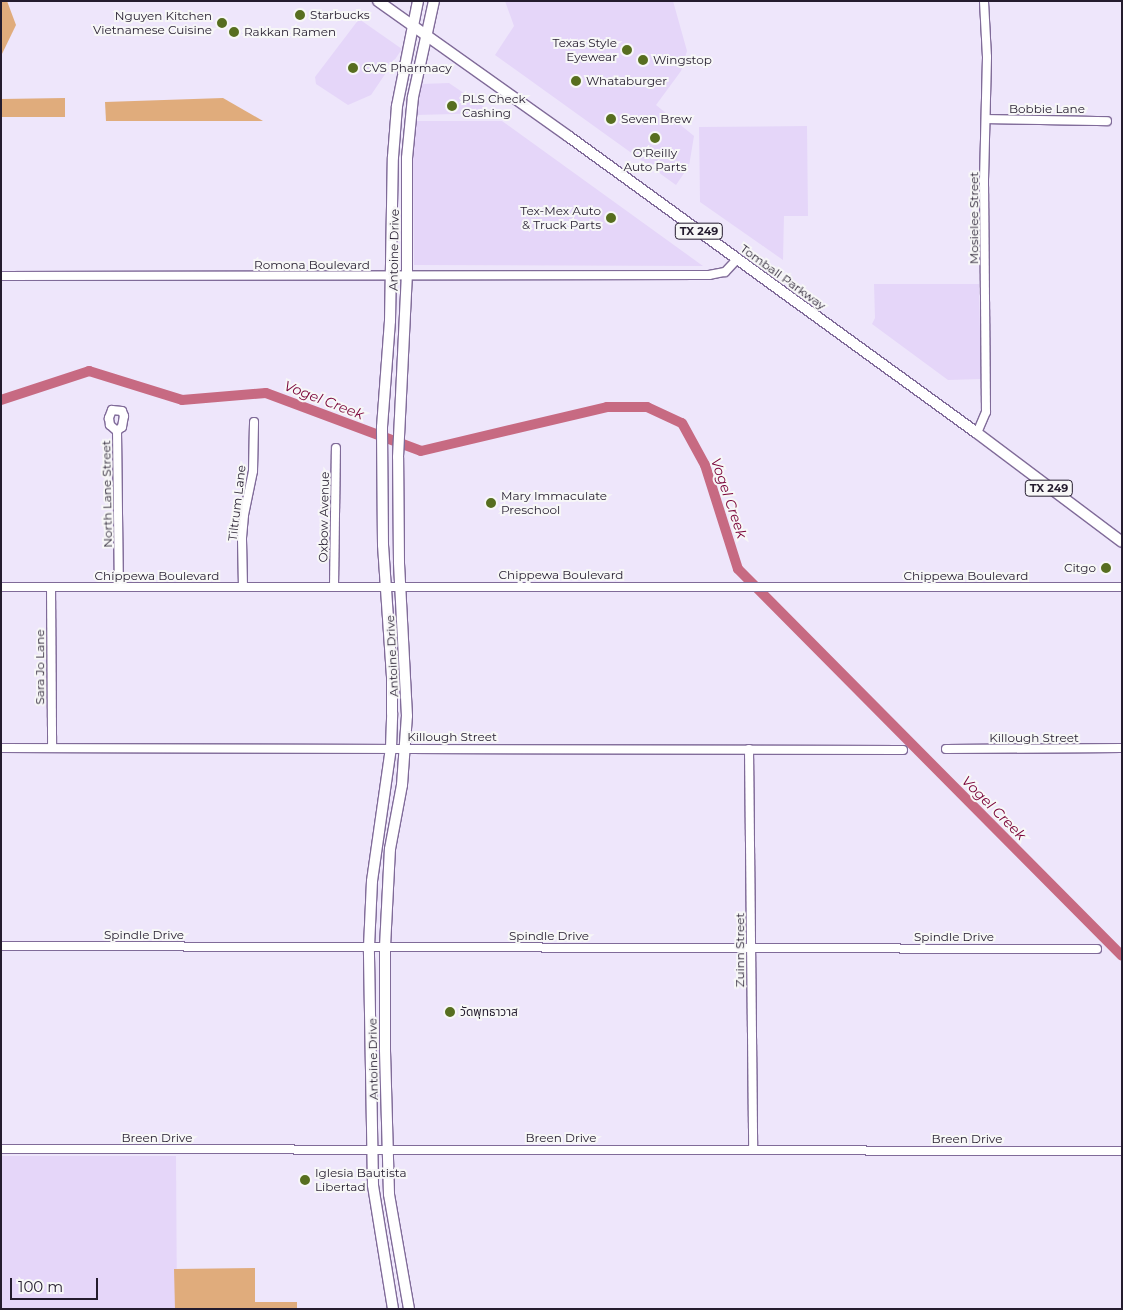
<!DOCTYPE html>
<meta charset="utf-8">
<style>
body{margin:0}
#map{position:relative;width:1123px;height:1310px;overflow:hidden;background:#eee6fb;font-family:Montserrat,"Noto Sans Thai",sans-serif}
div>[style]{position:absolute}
.built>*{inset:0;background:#e5d6f9}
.green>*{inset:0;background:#e0ac7c}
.river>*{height:10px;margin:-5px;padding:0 5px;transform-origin:5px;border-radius:5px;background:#c76a82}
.roads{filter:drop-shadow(1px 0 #806b99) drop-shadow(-1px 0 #806b99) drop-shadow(0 1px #806b99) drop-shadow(0 -1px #806b99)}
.minor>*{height:8px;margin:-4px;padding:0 4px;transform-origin:4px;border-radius:4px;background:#fff}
.major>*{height:10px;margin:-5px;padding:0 5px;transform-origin:5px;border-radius:5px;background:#fff}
.dots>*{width:14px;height:14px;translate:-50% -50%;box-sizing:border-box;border:2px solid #f7f7f7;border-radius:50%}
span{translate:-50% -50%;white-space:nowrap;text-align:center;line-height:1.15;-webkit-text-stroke:4px #f7f7f7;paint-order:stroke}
.shield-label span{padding:1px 4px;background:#f7f7f7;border:1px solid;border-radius:4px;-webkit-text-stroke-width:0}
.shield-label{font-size:11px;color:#241c2e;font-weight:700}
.poi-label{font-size:12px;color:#241c2e}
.left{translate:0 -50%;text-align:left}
.right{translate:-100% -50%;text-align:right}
.street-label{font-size:12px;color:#241c2e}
.water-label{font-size:14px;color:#790036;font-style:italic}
.frame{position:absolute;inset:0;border:2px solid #241c2e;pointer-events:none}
.scale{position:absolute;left:10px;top:1278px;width:88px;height:22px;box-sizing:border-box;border:2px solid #241c2e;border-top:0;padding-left:6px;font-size:15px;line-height:18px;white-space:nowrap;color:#241c2e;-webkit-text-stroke:4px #f7f7f7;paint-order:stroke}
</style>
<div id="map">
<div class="built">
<i style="clip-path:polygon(505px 1px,673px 1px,687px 51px,681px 71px,656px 105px,694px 136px,689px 166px,676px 185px,495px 55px,514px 26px)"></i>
<i style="clip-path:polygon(359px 19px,402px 49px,371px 95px,348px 105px,316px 84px,315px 77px)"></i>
<i style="clip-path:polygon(449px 83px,493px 113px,416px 115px,421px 84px)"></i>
<i style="clip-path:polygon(415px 121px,502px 121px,703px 266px,414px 265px,413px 160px)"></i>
<i style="clip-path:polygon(807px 126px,808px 216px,784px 216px,783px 260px,700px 202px,699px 127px)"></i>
<i style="clip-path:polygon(874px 284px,979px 284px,981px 379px,948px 380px,872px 324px,875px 318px)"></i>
<i style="clip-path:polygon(1px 1156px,176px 1156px,177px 1309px,1px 1309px)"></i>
</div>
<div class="green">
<i style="clip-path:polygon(1px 1px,7px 1px,16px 25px,1px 56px)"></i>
<i style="clip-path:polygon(65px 98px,65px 117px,1px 117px,1px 99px)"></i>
<i style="clip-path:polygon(223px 98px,263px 121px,106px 121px,105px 102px)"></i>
<i style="clip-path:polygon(255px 1268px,255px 1302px,297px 1302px,297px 1309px,175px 1309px,174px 1269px)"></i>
</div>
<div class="river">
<i style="left:1px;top:400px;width:93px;rotate:-18.2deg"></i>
<i style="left:89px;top:371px;width:97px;rotate:17.3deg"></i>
<i style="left:182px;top:400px;width:84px;rotate:-4.8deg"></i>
<i style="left:266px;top:393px;width:165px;rotate:20.5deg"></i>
<i style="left:421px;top:451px;width:191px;rotate:-13.3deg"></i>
<i style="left:607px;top:407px;width:40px"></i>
<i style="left:647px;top:407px;width:38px;rotate:25deg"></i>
<i style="left:682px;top:423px;width:48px;rotate:61.3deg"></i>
<i style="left:705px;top:465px;width:109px;rotate:72.4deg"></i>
<i style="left:738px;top:569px;width:545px;rotate:45.22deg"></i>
</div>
<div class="roads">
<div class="minor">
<i style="left:987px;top:119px;width:120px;rotate:1deg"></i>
<i style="left:1px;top:276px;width:708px;rotate:-0.08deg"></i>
<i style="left:709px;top:275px;width:16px;rotate:-11deg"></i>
<i style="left:725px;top:272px;width:18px;rotate:-47deg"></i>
<i style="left:117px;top:431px;width:6px;rotate:-39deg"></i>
<i style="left:122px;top:427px;width:11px;rotate:-80deg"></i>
<i style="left:124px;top:416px;width:5px;rotate:-112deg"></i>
<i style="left:122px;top:411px;width:10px;rotate:-174deg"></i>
<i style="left:112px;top:410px;width:9px;rotate:111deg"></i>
<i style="left:109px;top:418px;width:7px;rotate:82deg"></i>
<i style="left:110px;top:425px;width:9px;rotate:41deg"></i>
<i style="left:117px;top:431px;width:156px;rotate:89.3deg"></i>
<i style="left:977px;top:433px;width:23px;rotate:-67deg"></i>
<i style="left:986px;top:412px;width:232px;rotate:-90.5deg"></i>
<i style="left:984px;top:180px;width:123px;rotate:-88.6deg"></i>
<i style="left:987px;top:57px;width:56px;rotate:-93.1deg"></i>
<i style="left:1px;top:587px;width:1121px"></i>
<i style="left:51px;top:587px;width:160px;rotate:89.6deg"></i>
<i style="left:243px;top:587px;width:49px;rotate:-91.2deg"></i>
<i style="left:242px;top:538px;width:23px;rotate:-85deg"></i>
<i style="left:244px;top:515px;width:45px;rotate:-78.4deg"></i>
<i style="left:253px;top:471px;width:49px;rotate:-88.8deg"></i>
<i style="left:334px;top:587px;width:139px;rotate:-89.2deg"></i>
<i style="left:1px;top:748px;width:902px;rotate:0.13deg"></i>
<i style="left:749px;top:749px;width:401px;rotate:89.4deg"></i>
<i style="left:946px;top:749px;width:176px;rotate:-0.3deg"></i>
<i style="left:1px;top:946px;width:1096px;rotate:0.16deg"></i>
<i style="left:1px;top:1149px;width:1121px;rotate:0.1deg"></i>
</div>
<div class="major">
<i style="left:378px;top:1px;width:233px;rotate:35.4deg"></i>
<i style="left:568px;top:136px;width:505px;rotate:35.99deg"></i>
<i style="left:977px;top:433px;width:181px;rotate:36.9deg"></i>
<i style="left:393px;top:1309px;width:126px;rotate:-99.2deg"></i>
<i style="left:373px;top:1185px;width:238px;rotate:-91deg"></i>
<i style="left:369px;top:947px;width:66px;rotate:-87.4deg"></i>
<i style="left:372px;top:881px;width:134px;rotate:-81.9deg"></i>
<i style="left:391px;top:748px;width:35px;rotate:-88deg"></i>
<i style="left:392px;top:713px;width:36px;rotate:-90deg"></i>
<i style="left:392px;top:677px;width:132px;rotate:-93.9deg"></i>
<i style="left:383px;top:545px;width:118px;rotate:-90.5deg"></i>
<i style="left:382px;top:427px;width:106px;rotate:-85.7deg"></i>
<i style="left:390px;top:321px;width:164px;rotate:-89deg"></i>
<i style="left:393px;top:157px;width:51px;rotate:-85.5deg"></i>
<i style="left:397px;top:106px;width:107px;rotate:-78.7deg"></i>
<i style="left:409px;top:1309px;width:117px;rotate:-99.9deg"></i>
<i style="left:389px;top:1194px;width:146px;rotate:-91.6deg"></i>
<i style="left:385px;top:1048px;width:101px;rotate:-90deg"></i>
<i style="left:385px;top:947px;width:98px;rotate:-87.1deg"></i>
<i style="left:390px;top:849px;width:65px;rotate:-79.4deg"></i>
<i style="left:402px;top:785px;width:69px;rotate:-85.9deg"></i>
<i style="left:407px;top:716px;width:154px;rotate:-93deg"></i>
<i style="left:399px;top:562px;width:105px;rotate:-90.5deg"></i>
<i style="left:398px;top:457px;width:181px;rotate:-87.2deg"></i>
<i style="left:407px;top:276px;width:118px;rotate:-90deg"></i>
<i style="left:407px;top:158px;width:61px;rotate:-84.4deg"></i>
<i style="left:413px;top:97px;width:98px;rotate:-77.7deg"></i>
</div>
</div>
<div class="dots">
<i style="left:300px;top:15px;background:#576e1f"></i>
<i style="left:222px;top:23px;background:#576e1f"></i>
<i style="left:234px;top:32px;background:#576e1f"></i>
<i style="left:627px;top:50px;background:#576e1f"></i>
<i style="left:643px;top:60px;background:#576e1f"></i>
<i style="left:353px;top:68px;background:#576e1f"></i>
<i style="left:576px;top:81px;background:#576e1f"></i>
<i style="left:452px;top:106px;background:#576e1f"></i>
<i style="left:611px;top:119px;background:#576e1f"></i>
<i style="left:655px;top:138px;background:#576e1f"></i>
<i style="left:611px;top:218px;background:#576e1f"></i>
<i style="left:491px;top:503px;background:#576e1f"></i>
<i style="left:1106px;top:568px;background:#576e1f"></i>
<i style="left:450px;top:1012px;background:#576e1f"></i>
<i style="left:305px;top:1180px;background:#576e1f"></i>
</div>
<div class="shield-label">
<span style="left:699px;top:231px">TX 249</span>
<span style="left:1049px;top:488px">TX 249</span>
</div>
<div class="poi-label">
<span class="left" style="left:310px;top:15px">Starbucks</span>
<span class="right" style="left:212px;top:23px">Nguyen Kitchen<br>Vietnamese Cuisine</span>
<span class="left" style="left:244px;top:32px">Rakkan Ramen</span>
<span class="right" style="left:617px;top:50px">Texas Style<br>Eyewear</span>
<span class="left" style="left:653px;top:60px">Wingstop</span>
<span class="left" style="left:363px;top:68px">CVS Pharmacy</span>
<span class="left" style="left:586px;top:81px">Whataburger</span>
<span class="left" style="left:462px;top:106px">PLS Check<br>Cashing</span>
<span class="left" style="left:621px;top:119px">Seven Brew</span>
<span style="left:655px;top:160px">O'Reilly<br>Auto Parts</span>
<span class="right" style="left:601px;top:218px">Tex-Mex Auto<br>&amp; Truck Parts</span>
<span class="left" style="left:501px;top:503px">Mary Immaculate<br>Preschool</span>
<span class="right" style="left:1096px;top:568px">Citgo</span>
<span class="left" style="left:460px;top:1012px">วัดพุทธาวาส</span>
<span class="left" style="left:315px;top:1180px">Iglesia Bautista<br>Libertad</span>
</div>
<div class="street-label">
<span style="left:1047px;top:109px">Bobbie Lane</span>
<span style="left:974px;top:218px;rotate:-90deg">Mosielee Street</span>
<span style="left:394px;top:250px;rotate:-89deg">Antoine Drive</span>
<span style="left:312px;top:265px">Romona Boulevard</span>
<span style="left:783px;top:277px;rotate:36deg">Tomball Parkway</span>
<span style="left:107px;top:494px;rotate:-91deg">North Lane Street</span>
<span style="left:237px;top:503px;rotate:-83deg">Tiltrum Lane</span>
<span style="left:324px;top:517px;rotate:-89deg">Oxbow Avenue</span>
<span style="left:561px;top:575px">Chippewa Boulevard</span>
<span style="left:157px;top:576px">Chippewa Boulevard</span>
<span style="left:966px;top:576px">Chippewa Boulevard</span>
<span style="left:392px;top:656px;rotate:-93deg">Antoine Drive</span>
<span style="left:40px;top:667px;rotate:-90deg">Sara Jo Lane</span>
<span style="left:452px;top:737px">Killough Street</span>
<span style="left:1034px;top:738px">Killough Street</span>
<span style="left:144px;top:935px">Spindle Drive</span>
<span style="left:549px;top:936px">Spindle Drive</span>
<span style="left:954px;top:937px">Spindle Drive</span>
<span style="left:740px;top:950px;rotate:-90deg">Zuinn Street</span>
<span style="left:373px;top:1059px;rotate:-91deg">Antoine Drive</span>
<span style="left:157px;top:1138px">Breen Drive</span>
<span style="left:561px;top:1138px">Breen Drive</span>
<span style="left:967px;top:1139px">Breen Drive</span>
</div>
<div class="water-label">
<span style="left:324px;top:400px;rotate:21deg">Vogel Creek</span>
<span style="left:729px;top:498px;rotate:71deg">Vogel Creek</span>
<span style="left:994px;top:808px;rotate:45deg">Vogel Creek</span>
</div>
<div class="frame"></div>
<div class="scale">100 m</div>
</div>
